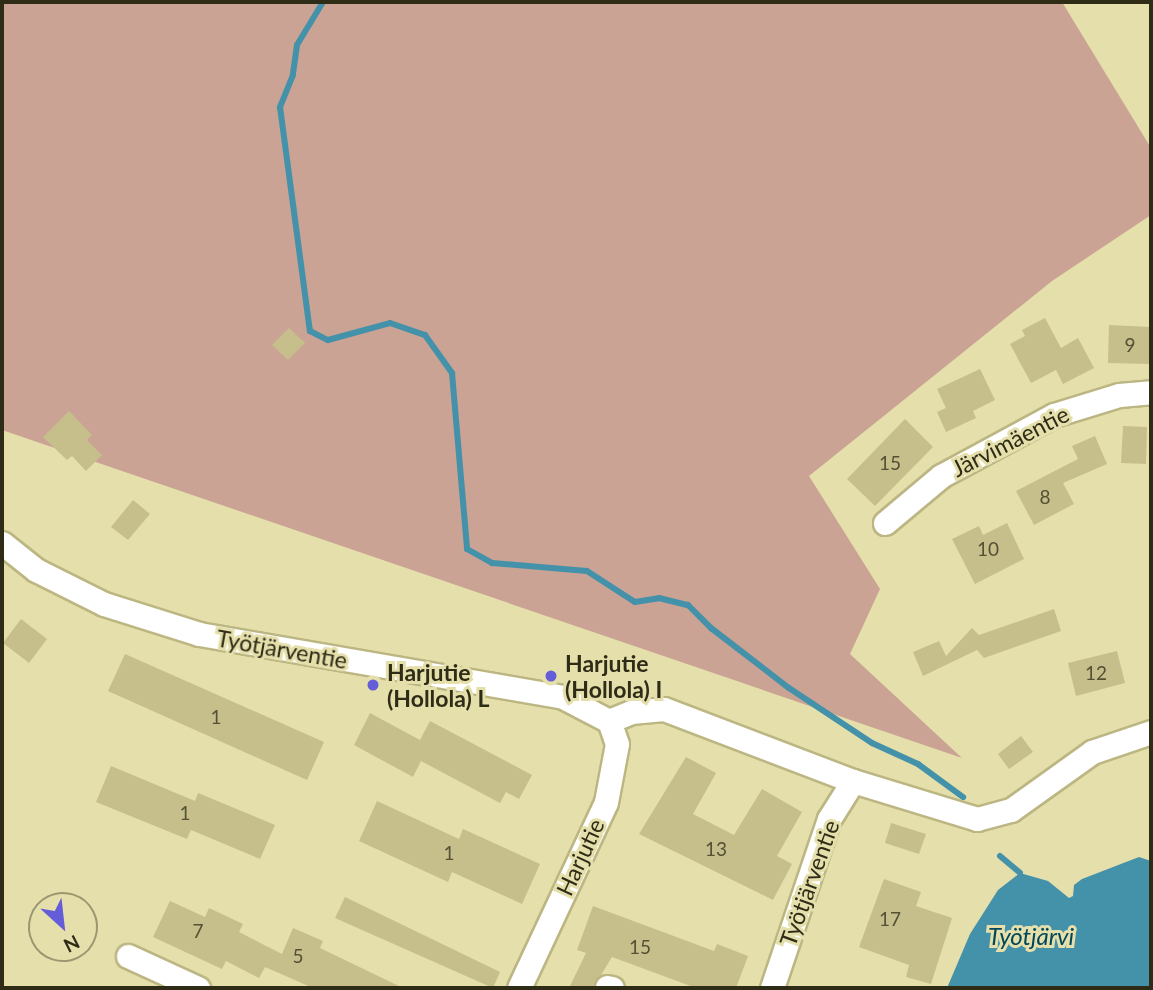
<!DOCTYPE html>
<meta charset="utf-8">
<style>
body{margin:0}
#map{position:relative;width:1153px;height:990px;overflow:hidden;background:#e5dfab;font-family:Lato,sans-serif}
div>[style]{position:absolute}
.green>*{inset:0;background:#caa394}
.water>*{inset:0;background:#4491aa}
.stream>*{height:6px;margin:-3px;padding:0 3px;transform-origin:3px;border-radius:3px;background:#4491aa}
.building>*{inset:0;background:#c6bf8c}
.roads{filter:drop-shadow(2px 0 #bcb683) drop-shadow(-2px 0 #bcb683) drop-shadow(0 2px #bcb683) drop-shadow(0 -2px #bcb683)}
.minor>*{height:23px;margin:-11.5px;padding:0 11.5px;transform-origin:11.5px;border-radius:11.5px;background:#fff}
.dots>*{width:19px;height:19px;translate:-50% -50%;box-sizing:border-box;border:4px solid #e5dfab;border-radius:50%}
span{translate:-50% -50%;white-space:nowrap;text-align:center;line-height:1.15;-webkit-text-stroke:6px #e5dfab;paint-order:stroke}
.number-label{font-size:19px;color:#545034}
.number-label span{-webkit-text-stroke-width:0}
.street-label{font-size:23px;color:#2e2b17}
.poi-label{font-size:23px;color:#2e2b17;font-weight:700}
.left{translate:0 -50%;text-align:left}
.water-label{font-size:24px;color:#004759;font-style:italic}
.frame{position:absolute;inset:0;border:4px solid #2e2b17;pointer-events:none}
.north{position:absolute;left:28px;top:892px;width:70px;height:70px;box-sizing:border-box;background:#e5dfab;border:2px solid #9c9770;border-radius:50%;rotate:153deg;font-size:19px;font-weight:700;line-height:28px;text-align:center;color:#2e2b17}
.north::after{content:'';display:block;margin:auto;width:24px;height:32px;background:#655dd7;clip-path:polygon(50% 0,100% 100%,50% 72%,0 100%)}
</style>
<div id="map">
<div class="green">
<i style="clip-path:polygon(2px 2px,1062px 2px,1151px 148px,1151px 215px,1052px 281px,809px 476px,880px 589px,850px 654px,962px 758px,2px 430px)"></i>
</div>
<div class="water">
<i style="clip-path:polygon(1139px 857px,1151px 861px,1151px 988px,947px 988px,970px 934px,998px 890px,1020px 873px,1048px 881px,1069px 898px,1073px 896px,1074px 885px,1082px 879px)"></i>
</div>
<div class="stream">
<i style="left:323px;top:2px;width:50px;rotate:121.2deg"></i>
<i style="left:297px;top:45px;width:30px;rotate:98deg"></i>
<i style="left:293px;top:75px;width:35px;rotate:112deg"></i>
<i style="left:280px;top:107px;width:226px;rotate:82.4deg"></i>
<i style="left:310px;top:331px;width:20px;rotate:27deg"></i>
<i style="left:328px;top:340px;width:64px;rotate:-15.3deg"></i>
<i style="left:390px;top:323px;width:37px;rotate:19deg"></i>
<i style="left:425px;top:335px;width:47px;rotate:54.6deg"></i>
<i style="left:452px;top:373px;width:177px;rotate:85.1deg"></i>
<i style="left:467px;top:549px;width:29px;rotate:29deg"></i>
<i style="left:492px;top:563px;width:95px;rotate:4.8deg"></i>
<i style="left:587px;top:571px;width:57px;rotate:32.9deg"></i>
<i style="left:635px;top:602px;width:24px;rotate:-9deg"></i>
<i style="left:659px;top:598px;width:30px;rotate:14deg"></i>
<i style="left:688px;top:605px;width:33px;rotate:45deg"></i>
<i style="left:711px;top:628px;width:98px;rotate:37.6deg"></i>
<i style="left:789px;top:688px;width:100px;rotate:33.5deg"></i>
<i style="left:872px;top:743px;width:51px;rotate:24.5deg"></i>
<i style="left:918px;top:764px;width:56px;rotate:36.3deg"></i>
<i style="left:1000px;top:856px;width:26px;rotate:40deg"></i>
</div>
<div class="building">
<i style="clip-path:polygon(1045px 318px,1061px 348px,1078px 338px,1094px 368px,1063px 384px,1056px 370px,1031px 383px,1010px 344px,1025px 336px,1022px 330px)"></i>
<i style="clip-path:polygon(1109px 325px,1151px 327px,1151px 364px,1108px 363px)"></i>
<i style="clip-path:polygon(289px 328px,305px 343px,288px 360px,272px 345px)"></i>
<i style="clip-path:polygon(980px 369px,995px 400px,973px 411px,976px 418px,946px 432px,937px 412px,946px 408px,937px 389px)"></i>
<i style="clip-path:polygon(69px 411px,92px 435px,87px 440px,102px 455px,86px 471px,72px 456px,67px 460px,43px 437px)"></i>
<i style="clip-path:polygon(905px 419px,933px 447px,875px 506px,847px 479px)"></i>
<i style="clip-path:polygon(1123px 426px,1147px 427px,1146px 464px,1121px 463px)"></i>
<i style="clip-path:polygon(1095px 436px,1107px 464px,1063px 483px,1074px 504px,1034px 525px,1016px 491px,1078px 459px,1072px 446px)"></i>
<i style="clip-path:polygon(133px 500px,150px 514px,128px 540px,111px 527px)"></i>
<i style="clip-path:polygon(1007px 523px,1024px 559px,975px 584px,952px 539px,979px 526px,983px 535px)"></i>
<i style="clip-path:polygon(1054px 609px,1061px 631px,984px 658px,977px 650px,923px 676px,913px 652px,939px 641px,946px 656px,972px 628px,979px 635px)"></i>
<i style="clip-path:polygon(21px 619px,47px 639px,29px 663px,3px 643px)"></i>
<i style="clip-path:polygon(1117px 651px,1125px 683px,1076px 696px,1068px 663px)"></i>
<i style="clip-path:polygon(125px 654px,324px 742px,307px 780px,108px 691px)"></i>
<i style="clip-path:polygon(370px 713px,420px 740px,430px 721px,532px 775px,519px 799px,506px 792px,500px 803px,421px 761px,413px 777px,354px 745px)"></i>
<i style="clip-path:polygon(1021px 736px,1033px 752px,1009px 769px,998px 754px)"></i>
<i style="clip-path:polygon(686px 757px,716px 773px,693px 814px,734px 835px,762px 789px,802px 812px,777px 856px,792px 864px,773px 900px,639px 834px)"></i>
<i style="clip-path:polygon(111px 766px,195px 801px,198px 793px,275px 825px,260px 859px,191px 830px,187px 839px,96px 802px)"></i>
<i style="clip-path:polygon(377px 801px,459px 839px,463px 829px,540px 864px,522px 904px,452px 872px,448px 882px,359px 841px)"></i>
<i style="clip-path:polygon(891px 823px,926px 834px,919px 854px,885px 843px)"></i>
<i style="clip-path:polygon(884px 879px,921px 892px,916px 906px,952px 918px,931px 984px,906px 977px,909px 965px,859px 947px)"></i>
<i style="clip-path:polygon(345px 897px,500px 972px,493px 988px,335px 918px)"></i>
<i style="clip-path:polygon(170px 901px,205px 917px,209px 908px,243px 924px,239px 932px,282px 954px,293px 928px,323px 941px,320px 948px,403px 988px,313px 988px,265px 967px,259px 978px,226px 961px,222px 969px,153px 937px)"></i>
<i style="clip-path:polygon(593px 906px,714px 951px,717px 944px,748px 956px,736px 988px,696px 988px,612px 957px,593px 988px,569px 988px,586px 953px,577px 950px)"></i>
</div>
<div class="roads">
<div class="minor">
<i style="left:885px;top:523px;width:73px;rotate:-40deg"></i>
<i style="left:941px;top:476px;width:128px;rotate:-28.4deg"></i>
<i style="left:1054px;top:415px;width:68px;rotate:-17.1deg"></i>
<i style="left:1119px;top:395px;width:32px;rotate:-5deg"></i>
<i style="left:2px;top:543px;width:43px;rotate:38.5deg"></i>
<i style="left:36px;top:570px;width:76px;rotate:26.6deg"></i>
<i style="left:104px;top:604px;width:100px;rotate:17.5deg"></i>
<i style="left:199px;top:634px;width:369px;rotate:9.8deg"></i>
<i style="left:563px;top:697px;width:52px;rotate:27.6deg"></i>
<i style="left:609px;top:721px;width:24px;rotate:-22deg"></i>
<i style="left:631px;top:712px;width:33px;rotate:-5deg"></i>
<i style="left:664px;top:709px;width:202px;rotate:20.9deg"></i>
<i style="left:853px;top:781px;width:130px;rotate:17deg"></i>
<i style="left:977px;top:819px;width:35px;rotate:-15deg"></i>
<i style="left:1011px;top:810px;width:100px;rotate:-35.6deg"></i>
<i style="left:1092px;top:752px;width:62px;rotate:-18.7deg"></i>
<i style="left:128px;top:956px;width:77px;rotate:24.6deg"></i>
<i style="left:607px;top:987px;width:5px;rotate:11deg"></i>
<i style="left:519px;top:988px;width:205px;rotate:-64.9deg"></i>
<i style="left:606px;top:802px;width:59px;rotate:-79.3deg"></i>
<i style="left:617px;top:744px;width:24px;rotate:-109deg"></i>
<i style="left:772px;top:988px;width:178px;rotate:-71.4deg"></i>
<i style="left:829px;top:819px;width:45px;rotate:-57.7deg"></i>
</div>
</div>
<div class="dots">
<i style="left:551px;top:676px;background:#655dd7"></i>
<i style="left:373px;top:685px;background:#655dd7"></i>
</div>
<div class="number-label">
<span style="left:1130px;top:345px">9</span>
<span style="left:890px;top:463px">15</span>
<span style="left:1045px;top:497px">8</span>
<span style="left:988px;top:549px">10</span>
<span style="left:1096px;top:673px">12</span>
<span style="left:216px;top:717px">1</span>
<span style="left:185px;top:813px">1</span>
<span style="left:716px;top:849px">13</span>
<span style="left:449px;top:853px">1</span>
<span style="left:890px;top:919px">17</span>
<span style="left:198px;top:931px">7</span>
<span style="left:640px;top:947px">15</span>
<span style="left:298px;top:956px">5</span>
</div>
<div class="street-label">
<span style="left:1010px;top:441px;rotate:-27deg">Järvimäentie</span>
<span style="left:282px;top:649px;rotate:10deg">Työtjärventie</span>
<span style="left:580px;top:857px;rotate:-65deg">Harjutie</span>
<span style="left:809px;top:883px;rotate:-70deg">Työtjärventie</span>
</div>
<div class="poi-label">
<span class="left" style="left:565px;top:676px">Harjutie<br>(Hollola) I</span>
<span class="left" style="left:387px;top:685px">Harjutie<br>(Hollola) L</span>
</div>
<div class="water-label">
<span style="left:1031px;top:936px">Työtjärvi</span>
</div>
<div class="frame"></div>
<div class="north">N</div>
</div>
